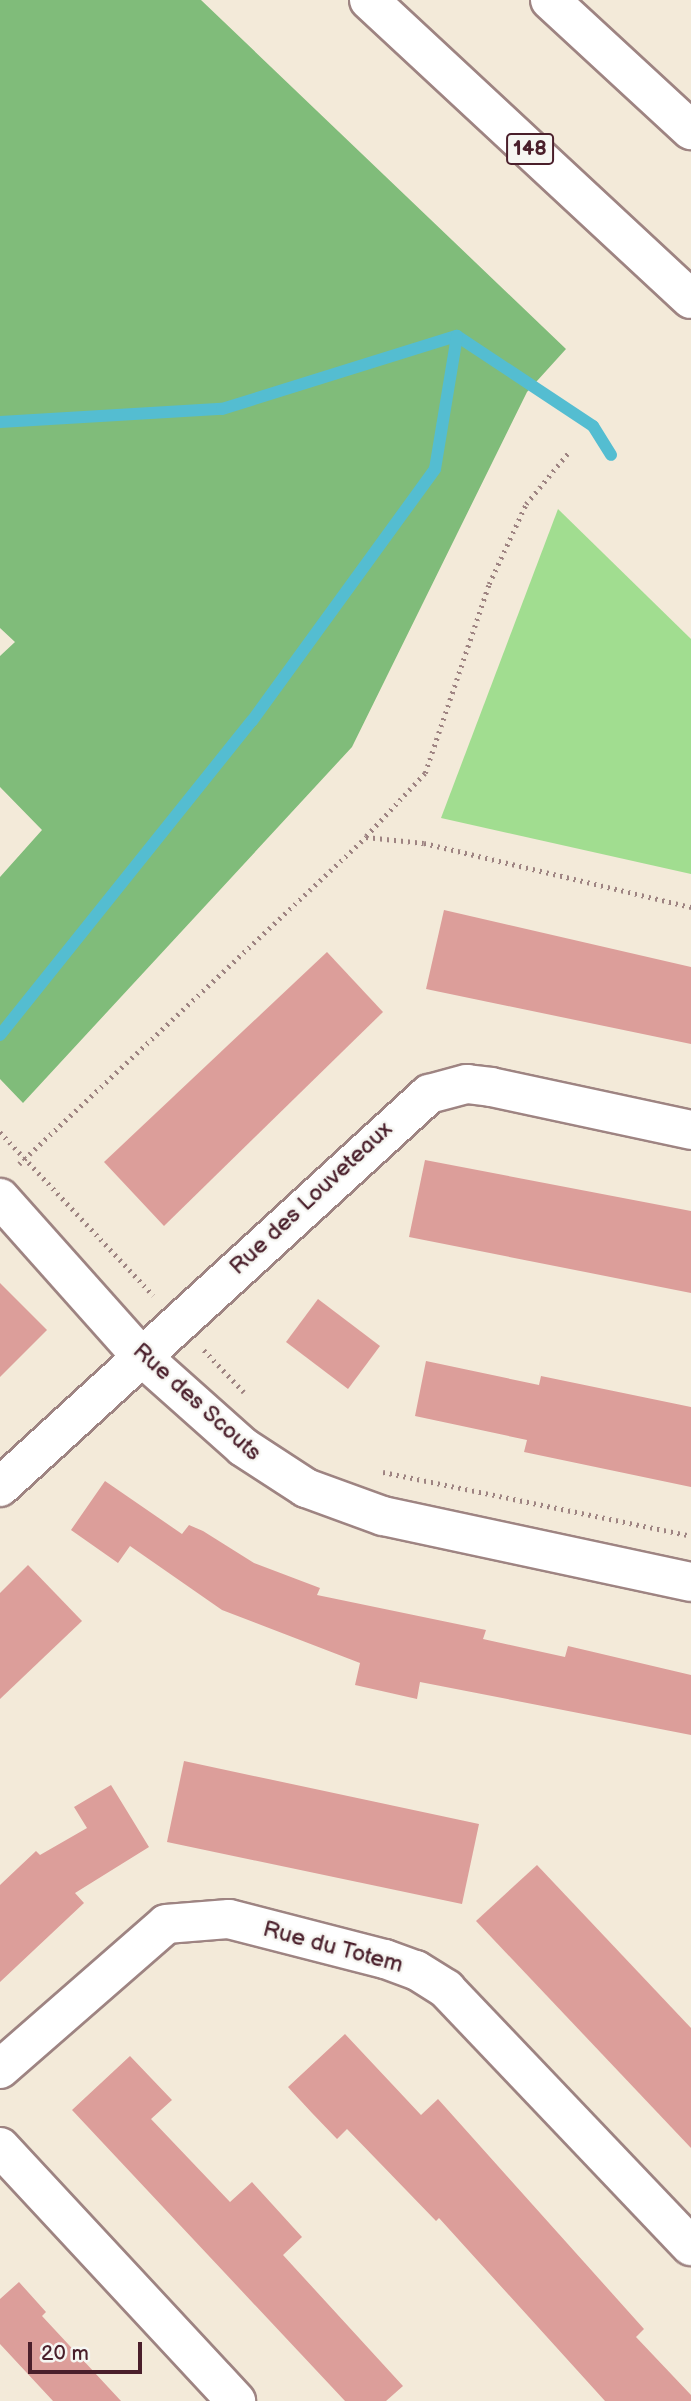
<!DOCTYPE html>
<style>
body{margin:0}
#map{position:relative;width:691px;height:2401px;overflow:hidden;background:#f3ead9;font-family:"Balsamiq Sans",sans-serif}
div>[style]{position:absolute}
.green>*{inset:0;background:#a1dd90}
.forest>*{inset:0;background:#80bc7a}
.stream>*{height:12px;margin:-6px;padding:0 6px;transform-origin:6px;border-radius:6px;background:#54bdd1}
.building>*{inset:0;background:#dc9e9a}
.path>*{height:4.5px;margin-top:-2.25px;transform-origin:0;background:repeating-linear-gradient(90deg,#9e8482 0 2px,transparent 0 7px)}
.roads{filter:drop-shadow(2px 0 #9e8482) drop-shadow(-2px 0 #9e8482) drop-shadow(0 2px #9e8482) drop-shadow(0 -2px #9e8482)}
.minor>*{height:38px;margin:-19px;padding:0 19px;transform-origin:19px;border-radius:19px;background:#fff}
.highway>*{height:38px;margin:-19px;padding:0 19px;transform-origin:19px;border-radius:19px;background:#fff}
span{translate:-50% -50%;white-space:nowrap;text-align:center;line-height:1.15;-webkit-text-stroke:5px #f6f6f2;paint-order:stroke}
.shield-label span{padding:2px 5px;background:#f6f6f2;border:2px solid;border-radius:5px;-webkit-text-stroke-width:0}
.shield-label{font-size:21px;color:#4a1f2b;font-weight:700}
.street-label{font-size:23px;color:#4a1f2b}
.scale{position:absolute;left:28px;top:2342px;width:114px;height:32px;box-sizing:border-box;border:4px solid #4a1f2b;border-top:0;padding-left:9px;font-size:21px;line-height:24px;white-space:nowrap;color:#4a1f2b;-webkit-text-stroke:5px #f6f6f2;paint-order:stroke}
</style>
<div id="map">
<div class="green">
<i style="clip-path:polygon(558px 509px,691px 639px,691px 874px,441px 818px)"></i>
</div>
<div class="forest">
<i style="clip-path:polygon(0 0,201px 0,566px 349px,527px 392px,352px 747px,23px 1103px,0 1079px,0 877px,42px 830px,0 787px,0 656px,15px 642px,0 628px)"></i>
</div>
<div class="stream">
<i style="left:0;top:422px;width:222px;rotate:-3.4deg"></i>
<i style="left:222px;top:409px;width:246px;rotate:-17.3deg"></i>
<i style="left:457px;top:336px;width:163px;rotate:33.5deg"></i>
<i style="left:593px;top:426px;width:34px;rotate:58deg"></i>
<i style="left:0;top:1035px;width:403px;rotate:-51.3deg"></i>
<i style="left:252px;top:721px;width:311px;rotate:-54deg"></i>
<i style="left:435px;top:469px;width:135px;rotate:-80.6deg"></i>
</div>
<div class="building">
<i style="clip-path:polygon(444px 910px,691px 967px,691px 1044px,426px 989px)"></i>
<i style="clip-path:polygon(327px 952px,383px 1012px,164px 1226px,104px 1162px)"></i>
<i style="clip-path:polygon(425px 1160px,691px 1211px,691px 1293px,409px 1237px)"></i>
<i style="clip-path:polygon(0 1283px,47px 1330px,0 1377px)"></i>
<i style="clip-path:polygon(318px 1299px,380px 1346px,348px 1389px,286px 1342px)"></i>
<i style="clip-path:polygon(426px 1361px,539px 1385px,541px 1376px,691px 1407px,691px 1487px,524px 1452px,527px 1440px,415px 1416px)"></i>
<i style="clip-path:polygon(105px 1481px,182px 1534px,189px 1525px,203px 1531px,254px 1563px,320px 1588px,317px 1595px,486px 1630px,483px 1639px,565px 1657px,568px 1646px,691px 1675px,691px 1735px,420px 1682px,417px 1699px,355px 1685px,360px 1663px,222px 1610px,130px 1546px,118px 1563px,71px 1530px)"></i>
<i style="clip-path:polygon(28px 1565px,82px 1621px,0 1699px,0 1593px)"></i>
<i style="clip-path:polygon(184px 1761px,479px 1824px,462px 1904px,167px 1842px)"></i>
<i style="clip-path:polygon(111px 1785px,149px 1847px,75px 1893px,84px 1903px,0 1982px,0 1885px,36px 1851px,40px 1855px,87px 1828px,74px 1807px)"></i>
<i style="clip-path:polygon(537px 1865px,691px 2028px,691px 2148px,476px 1921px)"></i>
<i style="clip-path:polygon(345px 2034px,421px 2115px,438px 2099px,644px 2329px,636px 2337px,691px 2395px,691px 2401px,605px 2401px,439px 2218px,436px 2221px,347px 2129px,337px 2139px,312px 2113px,288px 2087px)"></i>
<i style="clip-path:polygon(130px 2056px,172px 2100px,151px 2119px,230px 2202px,252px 2182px,302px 2237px,283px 2255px,403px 2386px,386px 2401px,345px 2401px,72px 2110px)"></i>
<i style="clip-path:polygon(19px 2282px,46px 2312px,42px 2316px,121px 2401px,53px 2401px,0 2344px,0 2299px)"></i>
</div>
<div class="path">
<i style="left:366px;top:836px;width:86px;rotate:-46.9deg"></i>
<i style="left:425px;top:773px;width:200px;rotate:-71.3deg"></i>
<i style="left:489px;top:584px;width:88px;rotate:-65.2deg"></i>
<i style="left:526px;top:504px;width:66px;rotate:-50.5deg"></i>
<i style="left:0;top:1132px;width:224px;rotate:46.8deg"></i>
<i style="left:19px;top:1164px;width:477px;rotate:-43.3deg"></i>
<i style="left:366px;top:837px;width:58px;rotate:5.9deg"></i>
<i style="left:424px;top:843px;width:275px;rotate:13.5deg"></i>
<i style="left:204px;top:1350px;width:58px;rotate:46.4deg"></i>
<i style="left:383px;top:1472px;width:315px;rotate:11.7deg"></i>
</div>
<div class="roads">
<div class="minor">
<i style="left:0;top:1198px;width:212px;rotate:48.3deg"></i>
<i style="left:141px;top:1356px;width:137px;rotate:41.7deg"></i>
<i style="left:243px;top:1447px;width:75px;rotate:33.1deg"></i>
<i style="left:306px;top:1488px;width:82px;rotate:20deg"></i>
<i style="left:383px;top:1516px;width:315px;rotate:12.1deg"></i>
<i style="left:0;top:1487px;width:582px;rotate:-42.49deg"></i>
<i style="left:429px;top:1094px;width:39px;rotate:-15deg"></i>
<i style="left:467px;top:1084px;width:24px;rotate:7deg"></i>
<i style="left:491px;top:1087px;width:205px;rotate:12.1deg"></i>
<i style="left:0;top:2069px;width:220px;rotate:-41.1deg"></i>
<i style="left:166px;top:1924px;width:63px;rotate:-4.5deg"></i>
<i style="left:229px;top:1919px;width:161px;rotate:14.4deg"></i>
<i style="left:385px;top:1959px;width:33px;rotate:20deg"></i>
<i style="left:416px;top:1970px;width:36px;rotate:32deg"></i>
<i style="left:446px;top:1989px;width:355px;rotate:46.4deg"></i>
<i style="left:0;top:2147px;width:347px;rotate:47.1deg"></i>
</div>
<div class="highway">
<i style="left:369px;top:0;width:439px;rotate:42.9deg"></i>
<i style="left:550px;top:0;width:192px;rotate:42.7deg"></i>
</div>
</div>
<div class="shield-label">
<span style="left:530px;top:149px">148</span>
</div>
<div class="street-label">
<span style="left:311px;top:1198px;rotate:-43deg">Rue des Louveteaux</span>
<span style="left:197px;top:1402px;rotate:42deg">Rue des Scouts</span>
<span style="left:333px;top:1947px;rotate:15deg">Rue du Totem</span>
</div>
<div class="scale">20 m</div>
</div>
